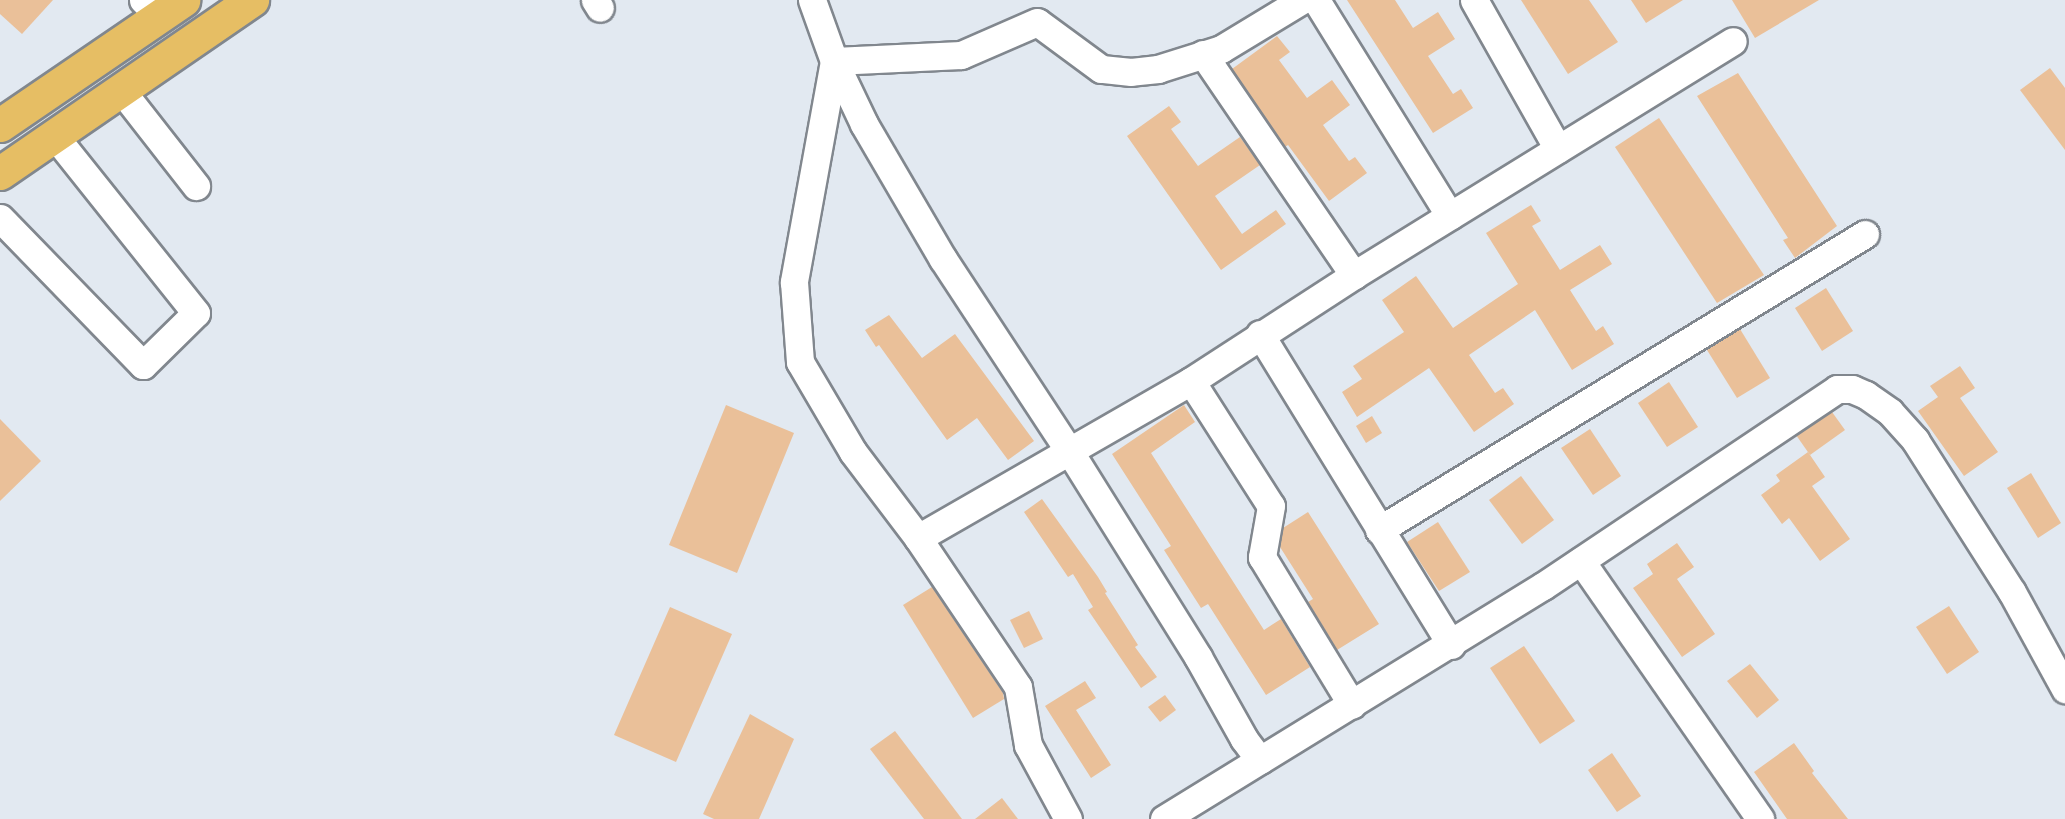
<!DOCTYPE html>
<style>
body{margin:0}
#map{position:relative;width:2065px;height:819px;overflow:hidden;background:#e2e9f1;font-family:Roboto,sans-serif}
div>[style]{position:absolute}
.building>*{inset:0;background:#eac099}
.roads{filter:drop-shadow(2px 0 #81878e) drop-shadow(-2px 0 #81878e) drop-shadow(0 2px #81878e) drop-shadow(0 -2px #81878e)}
.minor>*{height:27px;margin:-13.5px;padding:0 13.5px;transform-origin:13.5px;border-radius:13.5px;background:#fff}
.trunk>*{height:33px;margin:-16.5px;padding:0 16.5px;transform-origin:16.5px;border-radius:16.5px;background:#e6be64}
span{translate:-50% -50%;white-space:nowrap;text-align:center;line-height:1.15;-webkit-text-stroke:4.5px #fff;paint-order:stroke}
</style>
<div id="map">
<div class="building">
<i style="clip-path:polygon(0 0,53px 0,22px 34px,0 14px)"></i>
<i style="clip-path:polygon(1347px 0,1395px 0,1413px 28px,1438px 12px,1455px 39px,1428px 56px,1453px 94px,1461px 89px,1473px 108px,1433px 133px)"></i>
<i style="clip-path:polygon(1521px 0,1589px 0,1618px 42px,1568px 74px)"></i>
<i style="clip-path:polygon(1631px 0,1683px 0,1646px 23px)"></i>
<i style="clip-path:polygon(1732px 0,1819px 0,1755px 38px)"></i>
<i style="clip-path:polygon(1277px 36px,1290px 52px,1279px 60px,1307px 98px,1332px 80px,1350px 105px,1323px 125px,1349px 161px,1355px 157px,1367px 173px,1329px 201px,1288px 145px,1285px 147px,1232px 69px)"></i>
<i style="clip-path:polygon(2050px 68px,2065px 88px,2065px 150px,2020px 90px)"></i>
<i style="clip-path:polygon(1738px 73px,1837px 226px,1795px 258px,1783px 240px,1788px 238px,1697px 96px)"></i>
<i style="clip-path:polygon(1169px 106px,1181px 122px,1171px 129px,1198px 166px,1240px 137px,1260px 165px,1215px 196px,1242px 234px,1276px 210px,1286px 224px,1221px 270px,1127px 136px)"></i>
<i style="clip-path:polygon(1659px 118px,1764px 275px,1717px 303px,1615px 147px)"></i>
<i style="clip-path:polygon(1531px 205px,1541px 221px,1532px 226px,1560px 270px,1600px 245px,1612px 264px,1570px 290px,1596px 331px,1603px 326px,1614px 344px,1572px 370px,1535px 310px,1469px 355px,1495px 393px,1503px 388px,1514px 404px,1474px 432px,1429px 368px,1357px 417px,1342px 392px,1362px 379px,1353px 366px,1404px 332px,1382px 300px,1416px 276px,1453px 328px,1518px 284px,1486px 233px)"></i>
<i style="clip-path:polygon(1826px 288px,1853px 331px,1822px 351px,1795px 308px)"></i>
<i style="clip-path:polygon(889px 315px,922px 358px,955px 334px,1034px 441px,1008px 460px,977px 418px,947px 440px,879px 345px,876px 347px,865px 330px)"></i>
<i style="clip-path:polygon(1740px 329px,1770px 378px,1737px 398px,1707px 350px)"></i>
<i style="clip-path:polygon(1960px 366px,1975px 388px,1960px 398px,1998px 452px,1964px 476px,1918px 411px,1938px 397px,1930px 386px)"></i>
<i style="clip-path:polygon(1669px 382px,1698px 427px,1667px 447px,1638px 403px)"></i>
<i style="clip-path:polygon(726px 405px,794px 433px,737px 573px,669px 545px)"></i>
<i style="clip-path:polygon(1184px 405px,1195px 422px,1151px 453px,1264px 630px,1281px 619px,1310px 667px,1266px 695px,1208px 604px,1201px 608px,1164px 550px,1171px 546px,1112px 454px)"></i>
<i style="clip-path:polygon(1832px 412px,1845px 430px,1810px 455px,1796px 435px)"></i>
<i style="clip-path:polygon(1372px 416px,1382px 433px,1366px 443px,1356px 426px)"></i>
<i style="clip-path:polygon(0 419px,41px 461px,0 501px)"></i>
<i style="clip-path:polygon(1590px 429px,1621px 476px,1593px 495px,1561px 448px)"></i>
<i style="clip-path:polygon(1808px 452px,1825px 477px,1812px 486px,1850px 539px,1820px 561px,1789px 518px,1782px 524px,1761px 495px,1780px 481px,1776px 475px)"></i>
<i style="clip-path:polygon(2031px 473px,2061px 523px,2038px 538px,2007px 488px)"></i>
<i style="clip-path:polygon(1521px 476px,1554px 520px,1522px 544px,1489px 500px)"></i>
<i style="clip-path:polygon(1042px 499px,1098px 577px,1107px 592px,1105px 593px,1138px 645px,1135px 647px,1157px 677px,1141px 688px,1088px 610px,1093px 607px,1073px 574px,1068px 577px,1024px 512px)"></i>
<i style="clip-path:polygon(1308px 512px,1379px 624px,1337px 650px,1308px 602px,1313px 599px,1280px 547px,1283px 528px)"></i>
<i style="clip-path:polygon(1438px 522px,1470px 572px,1439px 591px,1407px 542px)"></i>
<i style="clip-path:polygon(1677px 543px,1694px 567px,1677px 579px,1715px 634px,1682px 657px,1633px 588px,1653px 574px,1647px 564px)"></i>
<i style="clip-path:polygon(932px 587px,1003px 693px,1004px 699px,973px 718px,903px 605px)"></i>
<i style="clip-path:polygon(1949px 606px,1979px 652px,1947px 674px,1916px 627px)"></i>
<i style="clip-path:polygon(670px 607px,732px 634px,676px 762px,614px 735px)"></i>
<i style="clip-path:polygon(1029px 611px,1043px 639px,1024px 648px,1010px 620px)"></i>
<i style="clip-path:polygon(1524px 646px,1575px 721px,1540px 744px,1490px 668px)"></i>
<i style="clip-path:polygon(1750px 664px,1779px 700px,1757px 718px,1727px 681px)"></i>
<i style="clip-path:polygon(1085px 681px,1096px 698px,1076px 710px,1111px 765px,1091px 778px,1045px 706px)"></i>
<i style="clip-path:polygon(1165px 695px,1176px 710px,1160px 722px,1148px 707px)"></i>
<i style="clip-path:polygon(750px 714px,794px 739px,759px 819px,714px 819px,703px 814px)"></i>
<i style="clip-path:polygon(895px 731px,962px 819px,924px 819px,870px 749px)"></i>
<i style="clip-path:polygon(1794px 743px,1814px 771px,1812px 773px,1848px 819px,1787px 819px,1754px 772px)"></i>
<i style="clip-path:polygon(1612px 753px,1641px 796px,1617px 812px,1588px 770px)"></i>
<i style="clip-path:polygon(1002px 798px,1018px 819px,975px 819px)"></i>
</div>
<div class="roads">
<div class="minor">
<i style="left:143px;top:0;width:23px;rotate:45deg"></i>
<i style="left:595px;top:0;width:9px;rotate:58deg"></i>
<i style="left:812px;top:0;width:65px;rotate:70.2deg"></i>
<i style="left:834px;top:61px;width:70px;rotate:64.5deg"></i>
<i style="left:864px;top:124px;width:156px;rotate:59.7deg"></i>
<i style="left:943px;top:259px;width:231px;rotate:56.7deg"></i>
<i style="left:1070px;top:452px;width:242px;rotate:58deg"></i>
<i style="left:1198px;top:657px;width:94px;rotate:60.7deg"></i>
<i style="left:1244px;top:739px;width:26px;rotate:53deg"></i>
<i style="left:1260px;top:760px;width:332px;rotate:-31.6deg"></i>
<i style="left:1543px;top:586px;width:354px;rotate:-33.8deg"></i>
<i style="left:1837px;top:389px;width:15px"></i>
<i style="left:1852px;top:389px;width:15px;rotate:23deg"></i>
<i style="left:1866px;top:395px;width:29px;rotate:35deg"></i>
<i style="left:1890px;top:412px;width:38px;rotate:48deg"></i>
<i style="left:1915px;top:440px;width:180px;rotate:57.5deg"></i>
<i style="left:2012px;top:592px;width:111px;rotate:61.3deg"></i>
<i style="left:1302px;top:0;width:95px;rotate:148.8deg"></i>
<i style="left:1221px;top:49px;width:66px;rotate:162.4deg"></i>
<i style="left:1158px;top:69px;width:27px;rotate:174deg"></i>
<i style="left:1131px;top:72px;width:30px;rotate:-174deg"></i>
<i style="left:1101px;top:69px;width:79px;rotate:-143.7deg"></i>
<i style="left:1037px;top:22px;width:83px;rotate:156.5deg"></i>
<i style="left:961px;top:55px;width:127px;rotate:177.3deg"></i>
<i style="left:834px;top:61px;width:225px;rotate:100.3deg"></i>
<i style="left:794px;top:282px;width:80px;rotate:85.7deg"></i>
<i style="left:800px;top:362px;width:104px;rotate:59.5deg"></i>
<i style="left:853px;top:452px;width:108px;rotate:52.9deg"></i>
<i style="left:918px;top:538px;width:315px;rotate:-29.9deg"></i>
<i style="left:1191px;top:381px;width:194px;rotate:-33deg"></i>
<i style="left:1354px;top:275px;width:445px;rotate:-31.7deg"></i>
<i style="left:1316px;top:0;width:254px;rotate:58.2deg"></i>
<i style="left:1474px;top:0;width:171px;rotate:60.6deg"></i>
<i style="left:1203px;top:54px;width:268px;rotate:55.7deg"></i>
<i style="left:121px;top:90px;width:122px;rotate:52deg"></i>
<i style="left:0;top:218px;width:205px;rotate:45.8deg"></i>
<i style="left:143px;top:365px;width:74px;rotate:-44.5deg"></i>
<i style="left:196px;top:313px;width:228px;rotate:-128.6deg"></i>
<i style="left:1260px;top:334px;width:365px;rotate:58.4deg"></i>
<i style="left:1191px;top:381px;width:148px;rotate:57.4deg"></i>
<i style="left:1271px;top:506px;width:52px;rotate:100deg"></i>
<i style="left:1262px;top:557px;width:173px;rotate:58.7deg"></i>
<i style="left:1379px;top:530px;width:569px;rotate:-31.34deg"></i>
<i style="left:918px;top:538px;width:179px;rotate:56.1deg"></i>
<i style="left:1018px;top:687px;width:59px;rotate:80.2deg"></i>
<i style="left:1028px;top:745px;width:84px;rotate:61.6deg"></i>
<i style="left:1581px;top:561px;width:314px;rotate:55.2deg"></i>
<i style="left:1164px;top:819px;width:113px;rotate:-31.6deg"></i>
</div>
<div class="trunk">
<i style="left:0;top:125px;width:222px;rotate:-34.3deg"></i>
<i style="left:0;top:173px;width:306px;rotate:-34.5deg"></i>
</div>
</div>
</div>
